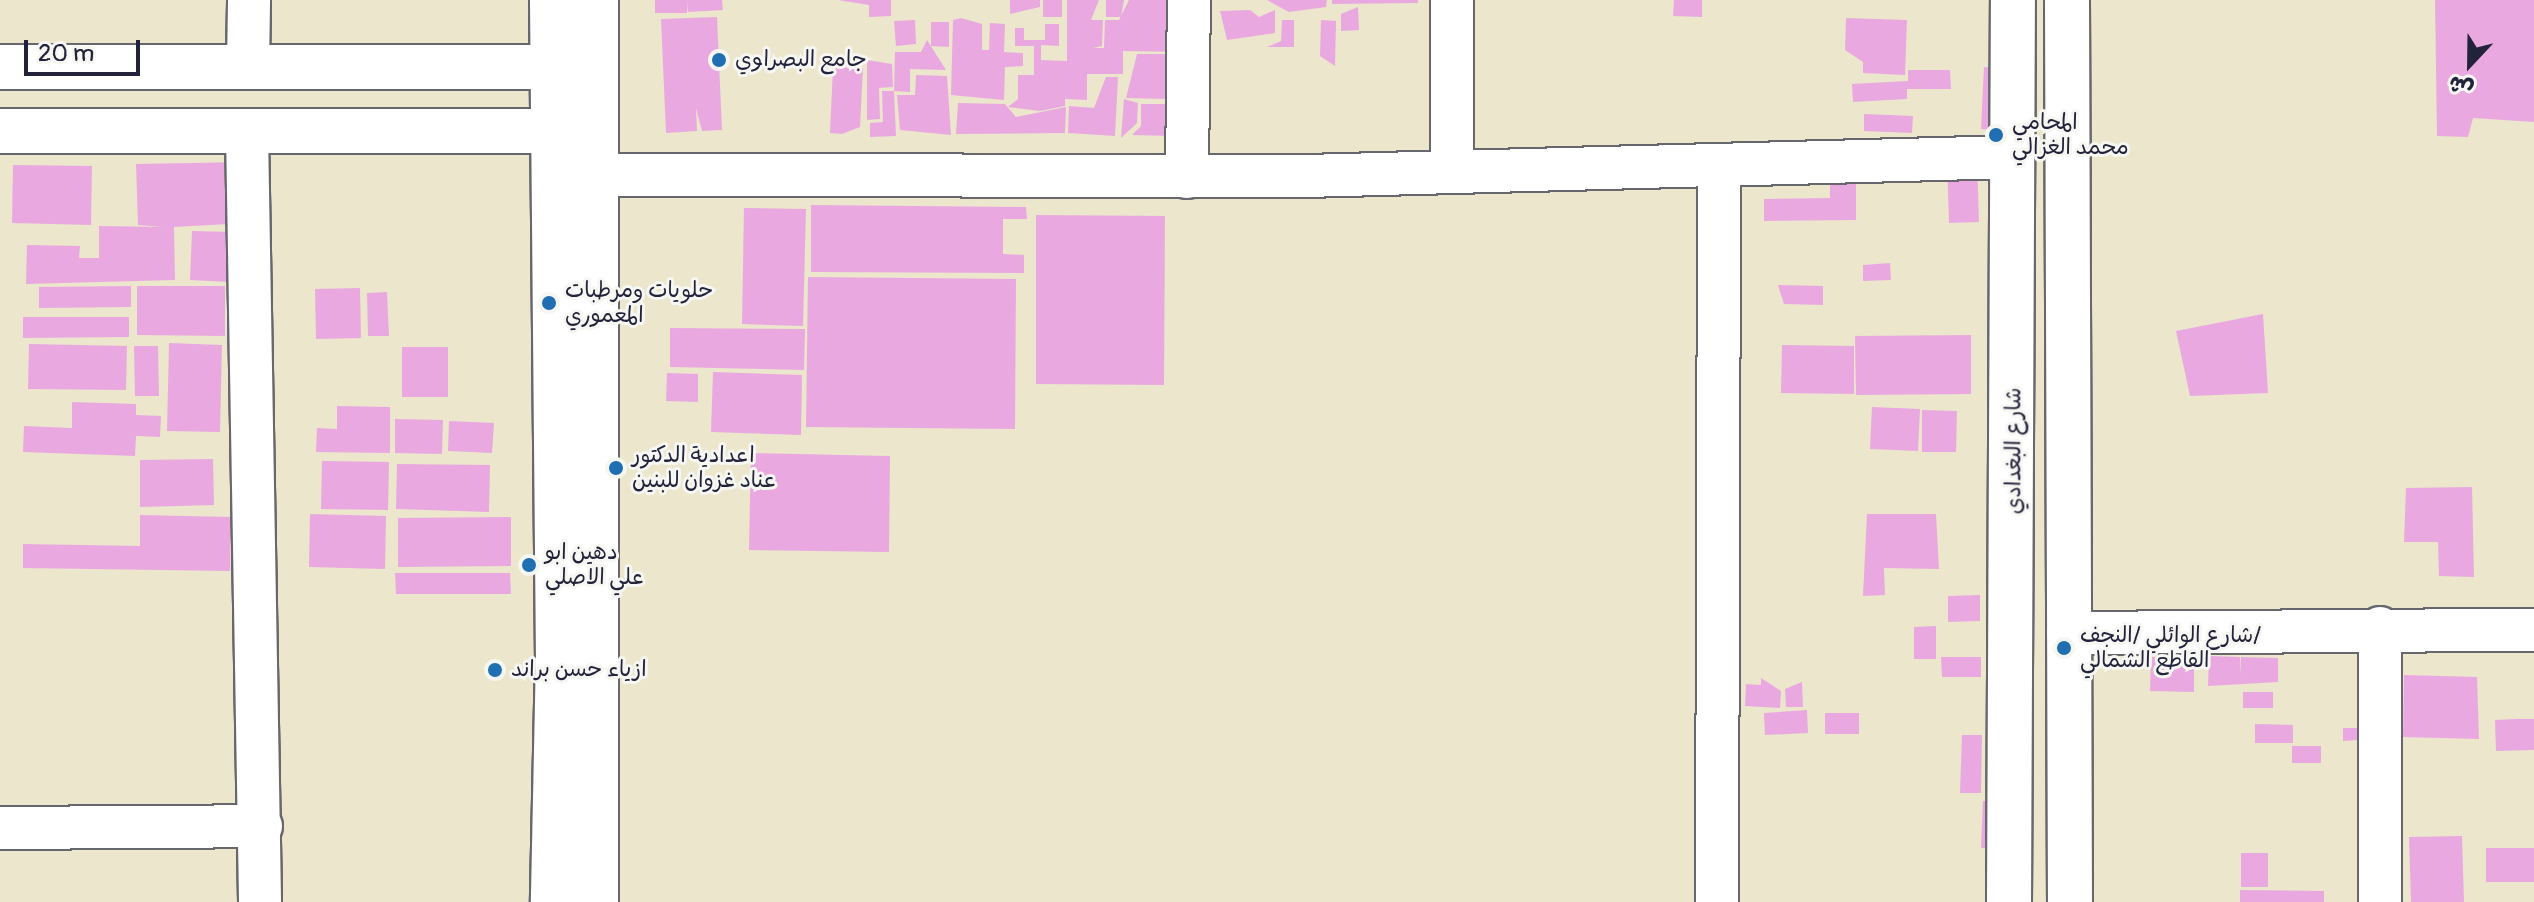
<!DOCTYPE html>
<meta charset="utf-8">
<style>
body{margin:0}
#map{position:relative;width:2534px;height:902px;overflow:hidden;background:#ebe6cc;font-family:Pangolin,"Playpen Sans Arabic",sans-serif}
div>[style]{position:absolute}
.building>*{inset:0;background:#e9a9e0}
.roads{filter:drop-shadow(2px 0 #68676e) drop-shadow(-2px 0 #68676e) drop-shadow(0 2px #68676e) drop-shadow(0 -2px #68676e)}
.minor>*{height:42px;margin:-21px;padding:0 21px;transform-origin:21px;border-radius:21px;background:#fff}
.tertiary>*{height:44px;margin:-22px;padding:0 22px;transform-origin:22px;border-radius:22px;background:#fff}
.dots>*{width:22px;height:22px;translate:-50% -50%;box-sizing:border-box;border:4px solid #f6f6f2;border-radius:50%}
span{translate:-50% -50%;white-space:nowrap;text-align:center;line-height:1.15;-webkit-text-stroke:6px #f6f6f2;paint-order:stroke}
.poi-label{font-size:22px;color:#22223b}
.left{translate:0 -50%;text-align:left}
.street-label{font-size:22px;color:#22223b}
.north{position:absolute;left:2430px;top:24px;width:80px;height:80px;-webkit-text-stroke:6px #f6f6f2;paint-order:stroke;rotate:202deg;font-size:22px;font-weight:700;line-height:32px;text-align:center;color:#22223b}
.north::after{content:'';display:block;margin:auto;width:28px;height:36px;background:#22223b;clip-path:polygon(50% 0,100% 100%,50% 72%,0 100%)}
.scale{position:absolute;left:24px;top:40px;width:116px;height:36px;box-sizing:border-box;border:4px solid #22223b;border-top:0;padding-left:10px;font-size:24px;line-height:28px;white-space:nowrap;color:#22223b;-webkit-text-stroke:6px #f6f6f2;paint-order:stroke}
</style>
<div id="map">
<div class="building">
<i style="clip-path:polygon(655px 0,722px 0,723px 10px,688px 12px,687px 3px,687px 13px,655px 13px)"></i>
<i style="clip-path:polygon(838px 0,891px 0,891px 16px,869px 17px,869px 5px)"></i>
<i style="clip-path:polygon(1010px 0,1040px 0,1040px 7px,1010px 14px)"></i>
<i style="clip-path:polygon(1043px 0,1062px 0,1062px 17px,1043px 17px)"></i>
<i style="clip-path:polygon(1067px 0,1099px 0,1091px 20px,1103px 20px,1102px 46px,1093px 48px,1104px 48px,1105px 20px,1119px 20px,1129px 0,1186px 0,1185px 52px,1123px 51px,1123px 74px,1087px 74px,1087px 100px,1065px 99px,1065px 106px,1040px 111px,1008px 107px,1018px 99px,1018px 75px,1034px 75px,1034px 46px,1015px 46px,1015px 28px,1024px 28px,1024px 40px,1045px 40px,1045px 24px,1059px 24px,1059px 46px,1041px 45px,1041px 60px,1067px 61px)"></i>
<i style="clip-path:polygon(1106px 0,1124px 0,1121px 17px,1106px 17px)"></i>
<i style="clip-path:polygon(1267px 0,1327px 0,1326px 7px,1289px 12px)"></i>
<i style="clip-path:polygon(1332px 0,1418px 0,1418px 3px,1332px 4px)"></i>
<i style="clip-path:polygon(1674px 0,1702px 0,1702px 17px,1673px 16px)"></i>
<i style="clip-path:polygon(2435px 0,2534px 0,2534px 122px,2473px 118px,2468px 137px,2437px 136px)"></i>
<i style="clip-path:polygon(1358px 7px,1359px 30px,1341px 31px,1341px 14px)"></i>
<i style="clip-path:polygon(1250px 10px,1259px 17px,1275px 10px,1275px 33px,1227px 40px,1220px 11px)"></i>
<i style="clip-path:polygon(717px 17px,722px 130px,702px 131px,696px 108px,697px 131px,666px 133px,661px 19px)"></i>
<i style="clip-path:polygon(961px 18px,982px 24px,982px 50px,989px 50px,990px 23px,1005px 24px,1004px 52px,1023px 53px,1023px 66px,1005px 67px,1004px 100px,951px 95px,953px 20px)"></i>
<i style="clip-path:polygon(1846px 18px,1907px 20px,1905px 75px,1863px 73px,1863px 62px,1845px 50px)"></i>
<i style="clip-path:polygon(915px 20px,916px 44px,896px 46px,894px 21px)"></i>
<i style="clip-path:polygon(1282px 20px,1294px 20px,1294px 47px,1267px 47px,1281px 41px)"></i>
<i style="clip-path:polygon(1321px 20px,1336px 21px,1335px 66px,1320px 56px)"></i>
<i style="clip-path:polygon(931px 22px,949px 22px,949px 47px,931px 46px)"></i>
<i style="clip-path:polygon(927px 40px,946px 70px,910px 69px,910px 92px,894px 91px,896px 136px,870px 137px,870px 123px,883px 122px,882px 91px,894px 91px,895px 52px,921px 52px)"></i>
<i style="clip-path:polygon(1137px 54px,1186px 54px,1187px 85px,1166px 85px,1166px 99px,1126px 98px)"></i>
<i style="clip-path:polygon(867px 60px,892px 64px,893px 87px,879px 88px,880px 119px,867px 120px)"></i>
<i style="clip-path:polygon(833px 67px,863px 68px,860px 127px,842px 134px,830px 133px)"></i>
<i style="clip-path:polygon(1984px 67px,1997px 68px,1994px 130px,1981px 129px)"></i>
<i style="clip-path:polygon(1908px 70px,1950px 70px,1951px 89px,1907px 89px,1907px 99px,1853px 102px,1852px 84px,1908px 81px)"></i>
<i style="clip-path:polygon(916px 75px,947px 76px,951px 135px,900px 130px,897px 95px,915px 95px)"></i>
<i style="clip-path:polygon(1106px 77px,1118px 77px,1115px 136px,1068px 133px,1069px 106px,1094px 108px)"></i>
<i style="clip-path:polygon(1124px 99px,1138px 103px,1137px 123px,1121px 138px)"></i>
<i style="clip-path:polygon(958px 103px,1005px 104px,1016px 117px,1066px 107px,1065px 133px,956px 134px)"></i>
<i style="clip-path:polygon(1141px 104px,1184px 104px,1171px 136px,1132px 135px,1141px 126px)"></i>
<i style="clip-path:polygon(1864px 114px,1913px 116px,1912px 133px,1864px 131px)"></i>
<i style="clip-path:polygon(1977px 161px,1979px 222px,1949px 223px,1947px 162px)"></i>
<i style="clip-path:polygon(245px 162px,247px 223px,174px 227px,175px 280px,26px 284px,27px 245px,80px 246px,79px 258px,99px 258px,99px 226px,162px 227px,138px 225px,136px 164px)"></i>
<i style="clip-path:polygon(13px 165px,92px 166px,91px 225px,12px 223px)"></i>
<i style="clip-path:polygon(1830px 173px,1856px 173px,1856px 220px,1764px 221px,1764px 199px,1830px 198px)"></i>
<i style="clip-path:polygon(811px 205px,1026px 207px,1027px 219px,1003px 219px,1003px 254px,1024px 255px,1024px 273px,811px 272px)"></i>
<i style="clip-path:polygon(744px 208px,806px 209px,803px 326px,742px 324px)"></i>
<i style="clip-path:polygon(1036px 215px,1165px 216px,1164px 385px,1036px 384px)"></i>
<i style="clip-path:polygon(192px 231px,232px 232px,230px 282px,190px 280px)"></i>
<i style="clip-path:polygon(1890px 263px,1891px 280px,1863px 281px,1863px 265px)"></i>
<i style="clip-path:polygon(808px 277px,1016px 279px,1015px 429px,806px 427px)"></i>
<i style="clip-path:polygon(1778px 285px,1823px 286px,1823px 305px,1784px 304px)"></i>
<i style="clip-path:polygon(131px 286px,131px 307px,39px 308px,39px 287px)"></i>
<i style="clip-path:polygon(137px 286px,225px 286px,225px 336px,137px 335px)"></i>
<i style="clip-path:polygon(360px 288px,361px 338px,316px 339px,315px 289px)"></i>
<i style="clip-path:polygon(387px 292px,389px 336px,368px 336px,367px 293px)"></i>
<i style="clip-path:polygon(2263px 314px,2268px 393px,2190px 396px,2176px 331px)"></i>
<i style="clip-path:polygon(23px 317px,129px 317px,129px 337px,23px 338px)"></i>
<i style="clip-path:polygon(670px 328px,805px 329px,804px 370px,670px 367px)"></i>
<i style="clip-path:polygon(1971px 335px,1971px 394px,1856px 395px,1855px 336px)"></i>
<i style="clip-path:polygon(169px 343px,222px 345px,220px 432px,167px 431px)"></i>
<i style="clip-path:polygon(29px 344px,127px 346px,126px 390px,28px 389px)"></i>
<i style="clip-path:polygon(1782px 345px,1854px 346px,1854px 394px,1781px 393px)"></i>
<i style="clip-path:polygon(134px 346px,158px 346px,159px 396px,135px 396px)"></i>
<i style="clip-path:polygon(402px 347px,448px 347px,448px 397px,402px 397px)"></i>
<i style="clip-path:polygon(713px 372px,802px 375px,801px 435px,711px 432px)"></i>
<i style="clip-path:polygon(667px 373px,698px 374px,698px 402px,666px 401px)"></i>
<i style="clip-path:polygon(72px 402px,136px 404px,136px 415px,161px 416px,160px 437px,136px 436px,135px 456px,23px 452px,24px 426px,72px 428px)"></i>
<i style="clip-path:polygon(337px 406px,390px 407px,390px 453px,316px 452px,317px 428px,337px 429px)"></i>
<i style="clip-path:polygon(1872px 407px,1920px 409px,1918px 451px,1870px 449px)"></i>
<i style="clip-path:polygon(1922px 410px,1957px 411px,1956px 452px,1922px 452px)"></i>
<i style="clip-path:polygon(395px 419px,443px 420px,442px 454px,395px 453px)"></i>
<i style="clip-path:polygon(449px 421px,494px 423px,492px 453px,448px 451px)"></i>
<i style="clip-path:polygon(751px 453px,890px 456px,889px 552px,749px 550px)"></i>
<i style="clip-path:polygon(213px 459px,214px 505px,140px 507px,140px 460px)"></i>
<i style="clip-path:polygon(322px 461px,389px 462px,388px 510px,321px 509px)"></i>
<i style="clip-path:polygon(397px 464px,490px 465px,489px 512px,396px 509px)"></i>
<i style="clip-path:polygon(2472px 487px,2474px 577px,2439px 576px,2438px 542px,2404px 542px,2406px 488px)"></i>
<i style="clip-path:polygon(310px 514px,386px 516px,385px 569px,309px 567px)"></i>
<i style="clip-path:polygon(1867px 514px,1936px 514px,1939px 569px,1884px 568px,1885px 595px,1863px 596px)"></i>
<i style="clip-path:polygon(140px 515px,231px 517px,230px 571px,23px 568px,23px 544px,140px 546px)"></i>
<i style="clip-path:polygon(511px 517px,511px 566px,398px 567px,398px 518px)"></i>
<i style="clip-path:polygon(395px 573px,510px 573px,511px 594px,396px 594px)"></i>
<i style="clip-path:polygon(1980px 595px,1980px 621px,1948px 622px,1948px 596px)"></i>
<i style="clip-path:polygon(1936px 626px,1936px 659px,1914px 659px,1914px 627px)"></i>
<i style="clip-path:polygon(2209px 656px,2240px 657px,2240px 675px,2241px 657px,2278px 658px,2278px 682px,2208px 686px)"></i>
<i style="clip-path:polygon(1941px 657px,1981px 657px,1981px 677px,1942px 677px)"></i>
<i style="clip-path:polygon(2151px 657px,2194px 657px,2194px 692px,2150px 691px)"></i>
<i style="clip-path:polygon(2404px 675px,2477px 677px,2479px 739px,2403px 737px)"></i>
<i style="clip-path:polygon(1761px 678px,1781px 691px,1780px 708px,1745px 706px,1746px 684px,1761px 685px)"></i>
<i style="clip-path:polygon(1802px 682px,1803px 707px,1786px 707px,1785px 689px)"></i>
<i style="clip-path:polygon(2243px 692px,2273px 692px,2273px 708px,2243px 708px)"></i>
<i style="clip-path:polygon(1807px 710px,1808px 733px,1765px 735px,1764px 713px)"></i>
<i style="clip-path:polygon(1825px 713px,1859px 713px,1859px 734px,1825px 734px)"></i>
<i style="clip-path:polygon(2517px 719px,2534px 719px,2534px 750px,2496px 751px,2495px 720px)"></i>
<i style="clip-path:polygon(2255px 724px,2293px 725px,2293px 743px,2255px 743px)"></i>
<i style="clip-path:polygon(2343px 728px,2357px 728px,2358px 740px,2343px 741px)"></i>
<i style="clip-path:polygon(1962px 735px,1982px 735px,1981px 793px,1960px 793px)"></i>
<i style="clip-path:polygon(2292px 746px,2321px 746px,2321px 763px,2292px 763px)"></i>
<i style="clip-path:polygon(1983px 801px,2001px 802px,1998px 848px,1981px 848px)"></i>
<i style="clip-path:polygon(2462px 836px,2464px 902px,2411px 902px,2409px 837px)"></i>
<i style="clip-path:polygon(2486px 848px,2534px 848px,2534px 882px,2486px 882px)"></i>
<i style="clip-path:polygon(2241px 853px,2268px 853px,2268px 887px,2241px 887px)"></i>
<i style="clip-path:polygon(2240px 890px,2324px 891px,2324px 902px,2240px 902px)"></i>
</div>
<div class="roads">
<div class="minor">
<i style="left:1452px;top:0;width:172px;rotate:90deg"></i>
<i style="left:248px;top:66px;width:66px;rotate:-89.1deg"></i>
<i style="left:247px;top:132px;width:770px;rotate:89.03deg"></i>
<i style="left:597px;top:175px;width:709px;rotate:0.08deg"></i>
<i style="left:1306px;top:176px;width:707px;rotate:-1.54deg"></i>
<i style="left:1187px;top:177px;width:177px;rotate:-89.4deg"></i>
<i style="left:2380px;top:628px;width:274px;rotate:90deg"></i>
<i style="left:2068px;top:633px;width:466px;rotate:-0.4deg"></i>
<i style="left:0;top:828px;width:261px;rotate:-0.4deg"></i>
<i style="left:1717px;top:902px;width:737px;rotate:-89.84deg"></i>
</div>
<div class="tertiary">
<i style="left:552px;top:0;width:655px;rotate:89.48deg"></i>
<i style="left:558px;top:655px;width:247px;rotate:91.2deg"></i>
<i style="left:596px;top:0;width:902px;rotate:90deg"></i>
<i style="left:2067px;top:0;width:902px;rotate:89.81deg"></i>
<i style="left:0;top:67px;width:552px"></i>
<i style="left:0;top:131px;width:552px"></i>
<i style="left:2009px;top:902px;width:902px;rotate:-89.75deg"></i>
</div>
</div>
<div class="dots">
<i style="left:719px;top:60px;background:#1f6fb2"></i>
<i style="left:1996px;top:135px;background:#1f6fb2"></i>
<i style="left:549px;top:303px;background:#1f6fb2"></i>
<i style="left:616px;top:468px;background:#1f6fb2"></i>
<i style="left:529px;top:565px;background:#1f6fb2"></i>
<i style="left:2064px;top:648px;background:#1f6fb2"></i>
<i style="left:495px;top:670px;background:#1f6fb2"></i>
</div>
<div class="poi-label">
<span class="left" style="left:735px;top:60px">جامع البصراوي</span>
<span class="left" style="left:2012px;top:135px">المحامي<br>محمد الغزالي</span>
<span class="left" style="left:565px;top:303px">حلويات ومرطبات<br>المعموري</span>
<span class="left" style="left:632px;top:468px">اعدادية الدكتور<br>عناد غزوان للبنين</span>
<span class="left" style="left:545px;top:565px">دهين ابو<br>علي الاصلي</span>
<span class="left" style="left:2080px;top:648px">شارع الوائلي /النجف/<br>القاطع الشمالي</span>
<span class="left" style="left:511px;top:670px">ازياء حسن براند</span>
</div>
<div class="street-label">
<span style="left:2014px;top:451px;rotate:-90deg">شارع البغدادي</span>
</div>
<div class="north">ش</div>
<div class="scale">20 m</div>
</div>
